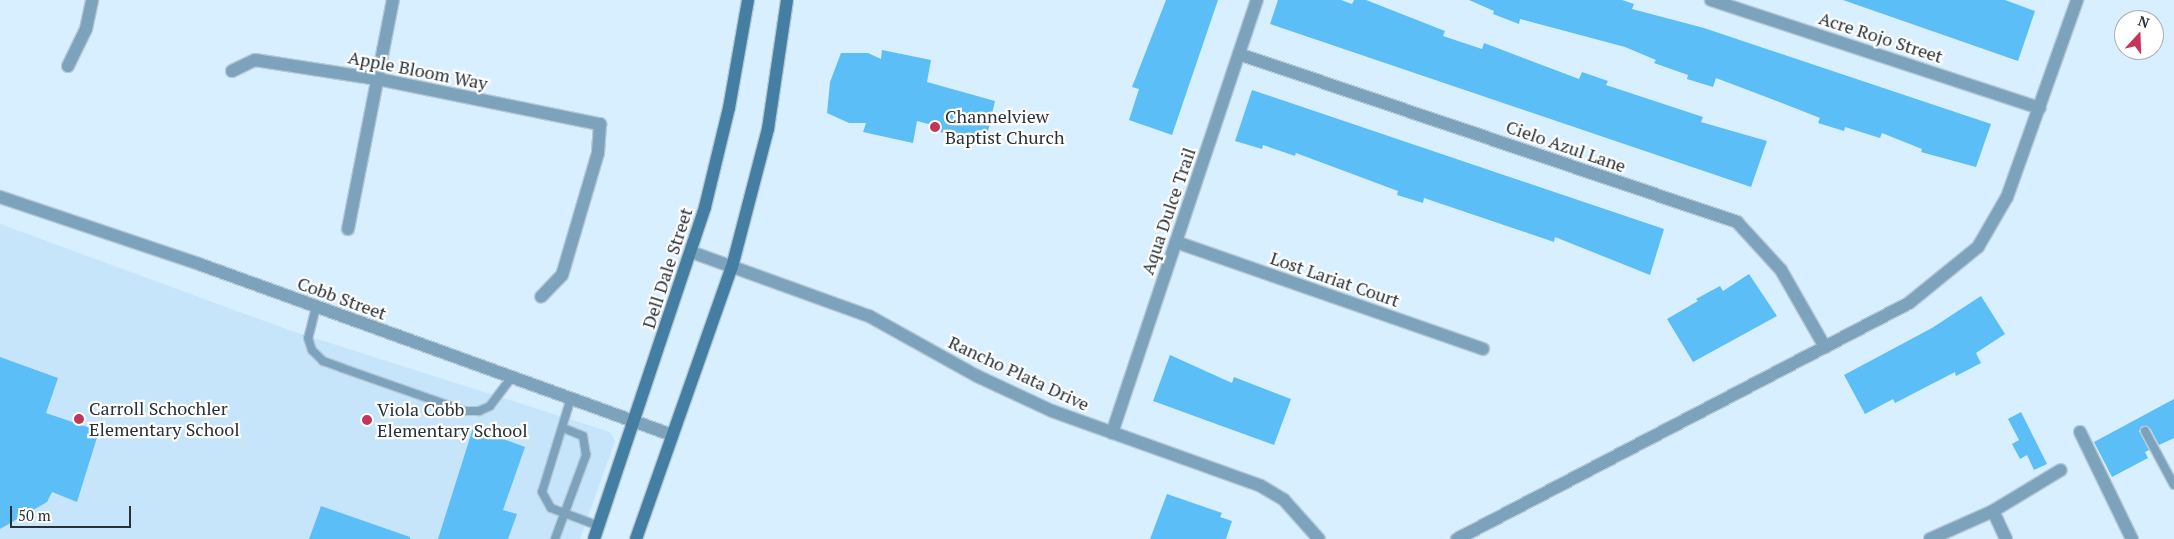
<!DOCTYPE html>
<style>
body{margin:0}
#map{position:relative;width:2174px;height:539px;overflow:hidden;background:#d7efff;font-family:"PT Serif",serif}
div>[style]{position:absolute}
.built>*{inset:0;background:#c6e5fa}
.building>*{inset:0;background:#5cbef7}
.roads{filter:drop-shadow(1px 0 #b4c9d7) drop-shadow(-1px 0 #b4c9d7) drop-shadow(0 1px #b4c9d7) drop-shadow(0 -1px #b4c9d7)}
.lane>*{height:8px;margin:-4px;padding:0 4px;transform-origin:4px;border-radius:4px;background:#7da3bc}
.street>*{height:12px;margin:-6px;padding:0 6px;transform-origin:6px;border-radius:6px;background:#7da3bc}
.secondary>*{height:12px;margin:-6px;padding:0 6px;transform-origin:6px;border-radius:6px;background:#447fa3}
.dots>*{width:14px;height:14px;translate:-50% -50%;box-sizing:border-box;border:2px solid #fff;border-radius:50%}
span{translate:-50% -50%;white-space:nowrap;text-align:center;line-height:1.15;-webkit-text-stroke:4.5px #fff;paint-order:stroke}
.street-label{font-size:18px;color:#283137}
.poi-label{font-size:18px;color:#283137}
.left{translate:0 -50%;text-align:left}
.north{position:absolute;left:2114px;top:10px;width:50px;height:50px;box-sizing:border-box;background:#fff;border:1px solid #a9adaf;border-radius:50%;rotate:20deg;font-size:14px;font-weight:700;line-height:20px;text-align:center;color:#283137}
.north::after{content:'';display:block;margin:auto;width:18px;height:22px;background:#c4355c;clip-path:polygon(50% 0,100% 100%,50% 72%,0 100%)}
.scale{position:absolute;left:10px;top:506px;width:121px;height:22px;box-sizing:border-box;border:2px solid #283137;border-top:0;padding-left:6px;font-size:15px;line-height:18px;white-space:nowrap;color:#283137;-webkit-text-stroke:4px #fff;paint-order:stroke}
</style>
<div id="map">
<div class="built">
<i style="clip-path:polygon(0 224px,289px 330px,610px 432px,615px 441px,580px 539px,0 539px)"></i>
</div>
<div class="building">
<i style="clip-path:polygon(1166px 0,1218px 0,1172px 135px,1129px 120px,1139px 89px,1132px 87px)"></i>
<i style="clip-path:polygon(1278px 0,1341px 0,1352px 4px,1354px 0,1366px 0,1445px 31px,1443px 36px,1482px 49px,1484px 43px,1579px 79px,1582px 72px,1608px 81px,1606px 85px,1703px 117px,1701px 122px,1767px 141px,1751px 187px,1270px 24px)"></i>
<i style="clip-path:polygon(1469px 0,1622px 0,1634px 4px,1632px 9px,1704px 28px,1991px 124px,1976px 167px,1921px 152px,1922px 149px,1882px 133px,1880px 138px,1845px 127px,1844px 131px,1818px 123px,1820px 118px,1787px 105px,1716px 78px,1713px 87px,1687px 79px,1688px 75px,1654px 63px,1656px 60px,1625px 47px,1520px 19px,1519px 24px,1493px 14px,1494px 11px)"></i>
<i style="clip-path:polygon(1843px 0,2005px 0,2035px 11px,2018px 61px)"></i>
<i style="clip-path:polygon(882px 50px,931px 60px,927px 82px,995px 101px,986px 140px,940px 132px,940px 127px,917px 121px,913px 143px,863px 132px,866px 123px,849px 123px,827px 113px,830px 82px,841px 53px,868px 53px,881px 59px)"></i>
<i style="clip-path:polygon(1252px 90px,1664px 229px,1650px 275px,1555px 237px,1554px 242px,1424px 198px,1423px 203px,1397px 195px,1398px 191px,1296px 153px,1295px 156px,1263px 145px,1262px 149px,1235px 141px)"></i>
<i style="clip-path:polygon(1749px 274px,1777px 316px,1693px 362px,1667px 319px,1698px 301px,1696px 299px,1720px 286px,1723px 291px)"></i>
<i style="clip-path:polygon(1981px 296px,2005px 334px,1976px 353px,1981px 363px,1956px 376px,1955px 372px,1895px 403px,1893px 399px,1865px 414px,1844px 375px,1932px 328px)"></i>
<i style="clip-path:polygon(1170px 355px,1232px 383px,1234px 377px,1291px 399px,1274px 445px,1153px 401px)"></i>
<i style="clip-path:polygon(0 357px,58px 378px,46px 413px,99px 431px,77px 502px,52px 492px,47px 502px,0 529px)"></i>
<i style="clip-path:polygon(2174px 399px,2174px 438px,2159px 445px,2150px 428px,2142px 426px,2139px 431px,2149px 450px,2145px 452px,2148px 458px,2112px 477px,2094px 442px)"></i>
<i style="clip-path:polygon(2021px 412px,2047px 464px,2034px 470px,2027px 455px,2020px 459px,2012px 444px,2019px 440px,2008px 419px)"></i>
<i style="clip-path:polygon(473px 428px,525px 447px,503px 510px,517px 514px,508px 539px,438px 539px)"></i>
<i style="clip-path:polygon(1167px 494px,1222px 513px,1220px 517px,1232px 521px,1226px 539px,1150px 539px)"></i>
<i style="clip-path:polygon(321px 506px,410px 537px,410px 539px,309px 539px)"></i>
</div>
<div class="roads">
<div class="lane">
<i style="left:316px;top:307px;width:32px;rotate:104deg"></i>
<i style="left:308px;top:338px;width:13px;rotate:72deg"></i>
<i style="left:312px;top:350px;width:16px;rotate:45deg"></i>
<i style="left:323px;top:361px;width:20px;rotate:20deg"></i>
<i style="left:342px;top:368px;width:130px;rotate:19.3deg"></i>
<i style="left:465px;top:411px;width:14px"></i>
<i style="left:479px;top:411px;width:12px;rotate:-24deg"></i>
<i style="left:490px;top:406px;width:36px;rotate:-53deg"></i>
<i style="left:571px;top:398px;width:98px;rotate:107.1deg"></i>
<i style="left:542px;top:492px;width:18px;rotate:61deg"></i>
<i style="left:551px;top:508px;width:51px;rotate:20.6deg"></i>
<i style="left:2145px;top:431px;width:61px;rotate:61.8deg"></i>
<i style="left:555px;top:539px;width:90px;rotate:-69.7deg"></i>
<i style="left:586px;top:455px;width:19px;rotate:-99deg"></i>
<i style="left:583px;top:436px;width:22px;rotate:-158deg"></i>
</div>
<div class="street">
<i style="left:1711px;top:0;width:346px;rotate:18.2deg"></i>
<i style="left:1239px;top:54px;width:526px;rotate:18.64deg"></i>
<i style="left:1737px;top:222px;width:65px;rotate:47.5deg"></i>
<i style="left:1781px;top:270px;width:89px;rotate:60.3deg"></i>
<i style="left:68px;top:66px;width:41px;rotate:-64.1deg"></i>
<i style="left:86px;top:29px;width:30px;rotate:-78deg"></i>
<i style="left:232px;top:71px;width:25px;rotate:-26deg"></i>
<i style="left:255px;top:60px;width:124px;rotate:8.8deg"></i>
<i style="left:378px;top:79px;width:227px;rotate:11.5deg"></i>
<i style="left:600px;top:124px;width:29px;rotate:94deg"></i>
<i style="left:598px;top:153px;width:127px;rotate:106.4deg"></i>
<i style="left:562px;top:275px;width:30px;rotate:134deg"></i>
<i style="left:0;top:197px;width:210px;rotate:18.6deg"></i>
<i style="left:199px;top:264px;width:503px;rotate:19.88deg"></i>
<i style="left:348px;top:229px;width:233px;rotate:-78.9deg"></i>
<i style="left:1176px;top:242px;width:325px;rotate:19.2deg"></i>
<i style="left:691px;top:252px;width:189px;rotate:19.8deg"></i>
<i style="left:869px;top:316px;width:124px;rotate:29.1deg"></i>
<i style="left:977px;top:376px;width:83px;rotate:25deg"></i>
<i style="left:1052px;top:411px;width:222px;rotate:19.7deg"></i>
<i style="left:1261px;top:486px;width:27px;rotate:31deg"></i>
<i style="left:1284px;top:500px;width:52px;rotate:48.1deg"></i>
<i style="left:2080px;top:432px;width:119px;rotate:64.1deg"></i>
<i style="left:1112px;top:433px;width:457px;rotate:-71.5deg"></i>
<i style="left:1993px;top:511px;width:31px;rotate:65deg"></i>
<i style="left:1457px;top:539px;width:510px;rotate:-27.57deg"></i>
<i style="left:1909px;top:303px;width:89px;rotate:-39.1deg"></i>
<i style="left:1978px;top:247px;width:58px;rotate:-59.9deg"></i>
<i style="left:2007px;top:197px;width:209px;rotate:-70.4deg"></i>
<i style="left:1930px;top:539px;width:69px;rotate:-24deg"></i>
<i style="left:1993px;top:511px;width:79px;rotate:-31.1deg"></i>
</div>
<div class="secondary">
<i style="left:594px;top:539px;width:350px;rotate:-71.5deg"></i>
<i style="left:705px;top:207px;width:102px;rotate:-76.4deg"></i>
<i style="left:729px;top:108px;width:110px;rotate:-80deg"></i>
<i style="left:636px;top:539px;width:288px;rotate:-70.6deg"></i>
<i style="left:732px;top:267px;width:143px;rotate:-75.4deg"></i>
<i style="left:768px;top:129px;width:130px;rotate:-81.6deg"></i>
</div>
</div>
<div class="dots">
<i style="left:935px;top:127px;background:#c4355c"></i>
<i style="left:79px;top:419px;background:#c4355c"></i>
<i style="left:367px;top:420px;background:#c4355c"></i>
</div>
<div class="street-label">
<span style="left:1881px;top:37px;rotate:18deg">Acre Rojo Street</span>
<span style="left:418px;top:70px;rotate:11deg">Apple Bloom Way</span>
<span style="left:1566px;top:146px;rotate:19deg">Cielo Azul Lane</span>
<span style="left:1168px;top:211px;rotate:-71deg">Aqua Dulce Trail</span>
<span style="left:667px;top:268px;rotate:-72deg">Dell Dale Street</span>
<span style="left:1335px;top:279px;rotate:19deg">Lost Lariat Court</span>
<span style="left:342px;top:298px;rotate:20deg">Cobb Street</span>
<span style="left:1019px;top:373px;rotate:25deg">Rancho Plata Drive</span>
</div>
<div class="poi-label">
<span class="left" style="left:945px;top:127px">Channelview<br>Baptist Church</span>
<span class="left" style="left:89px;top:419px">Carroll Schochler<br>Elementary School</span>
<span class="left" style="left:377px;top:420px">Viola Cobb<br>Elementary School</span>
</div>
<div class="north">N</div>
<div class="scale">50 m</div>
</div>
